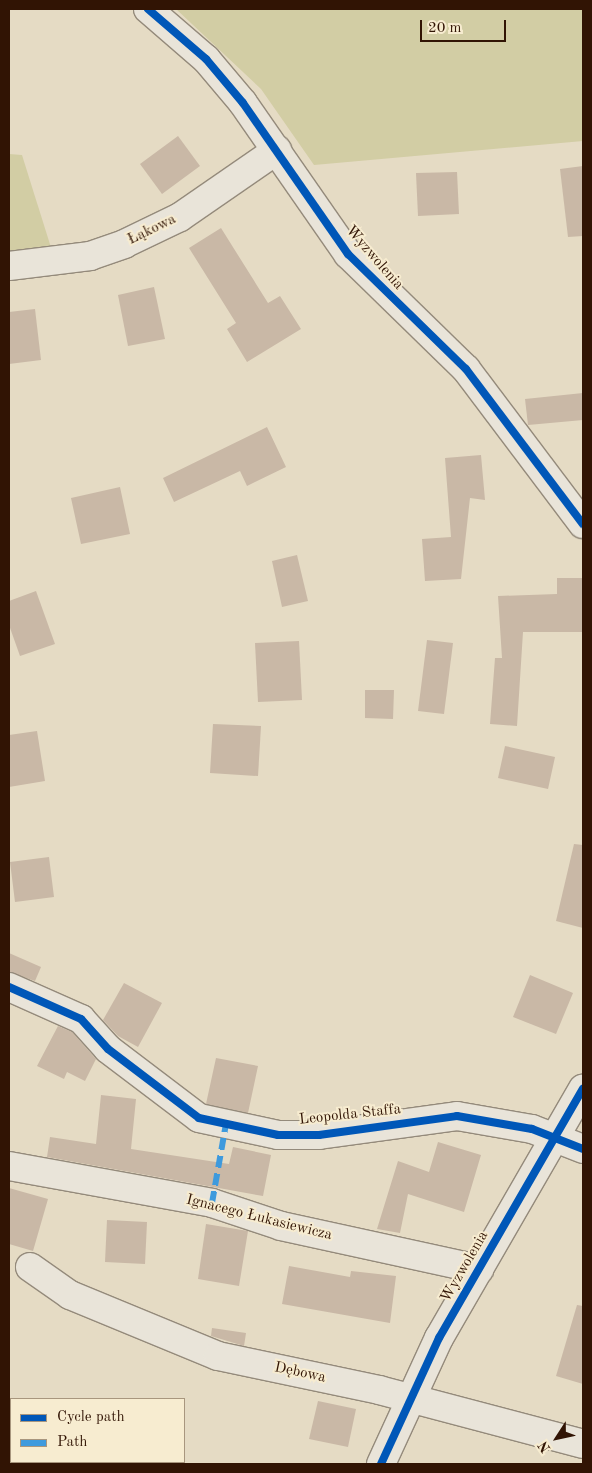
<!DOCTYPE html>
<meta charset="utf-8">
<style>
body{margin:0}
#map{position:relative;width:592px;height:1473px;overflow:hidden;background:#e5dbc4;font-family:"Old Standard TT",serif}
div>[style]{position:absolute}
.green>*{inset:0;background:#d2cda4}
.building>*{inset:0;background:#c9b8a6}
.roads{filter:drop-shadow(1px 0 #948a7b) drop-shadow(-1px 0 #948a7b) drop-shadow(0 1px #948a7b) drop-shadow(0 -1px #948a7b)}
.minor>*{height:28px;margin:-14px;padding:0 14px;transform-origin:14px;border-radius:14px;background:#e9e4d9}
.quiet>*{height:6px;margin-top:-3px;transform-origin:0;background:repeating-linear-gradient(90deg,#3e9add 0 12px,transparent 0 18px)}
.cycleway>*{height:8px;margin:-4px;padding:0 4px;transform-origin:4px;border-radius:4px;background:#0057b8}
span{translate:-50% -50%;white-space:nowrap;text-align:center;line-height:1.15;-webkit-text-stroke:4px #f7ecd0;paint-order:stroke}
.street-label{font-size:15px;color:#311404}
.frame{position:absolute;inset:0;border:10px solid #311404;pointer-events:none}
.legend{position:absolute;left:10px;top:1398px;width:175px;height:65px;box-sizing:border-box;background:#f7ecd0;border:1px solid #a8967e;margin:0;padding:6px 9px;list-style:none;font-size:15px;color:#311404}
.legend li{display:flex;align-items:center;gap:10px;height:25px}
.legend b{width:25px;border:1px solid #a8967e}
.north{position:absolute;left:532px;top:1413px;width:50px;height:50px;-webkit-text-stroke:4px #f7ecd0;paint-order:stroke;rotate:235deg;font-size:14px;font-weight:700;line-height:20px;text-align:center;color:#311404}
.north::after{content:'';display:block;margin:auto;width:18px;height:22px;background:#311404;clip-path:polygon(50% 0,100% 100%,50% 72%,0 100%)}
.scale{position:absolute;left:420px;top:20px;width:86px;height:22px;box-sizing:border-box;border:2px solid #311404;border-top:0;padding-left:6px;font-size:15px;line-height:18px;white-space:nowrap;color:#311404;-webkit-text-stroke:4px #f7ecd0;paint-order:stroke}
</style>
<div id="map">
<div class="green">
<i style="clip-path:polygon(176px 9px,583px 9px,583px 141px,314px 165px,261px 89px)"></i>
<i style="clip-path:polygon(9px 154px,22px 155px,53px 254px,9px 258px)"></i>
</div>
<div class="building">
<i style="clip-path:polygon(178px 136px,200px 166px,162px 194px,140px 164px)"></i>
<i style="clip-path:polygon(583px 166px,583px 236px,568px 237px,560px 169px)"></i>
<i style="clip-path:polygon(457px 172px,459px 214px,418px 216px,416px 173px)"></i>
<i style="clip-path:polygon(221px 228px,268px 303px,280px 296px,301px 329px,247px 362px,227px 329px,236px 323px,189px 248px)"></i>
<i style="clip-path:polygon(154px 287px,165px 339px,128px 346px,118px 295px)"></i>
<i style="clip-path:polygon(35px 309px,41px 360px,9px 364px,9px 312px)"></i>
<i style="clip-path:polygon(583px 393px,583px 420px,528px 425px,525px 399px)"></i>
<i style="clip-path:polygon(267px 427px,286px 467px,247px 486px,240px 471px,174px 502px,163px 478px)"></i>
<i style="clip-path:polygon(481px 455px,485px 500px,470px 498px,461px 579px,425px 581px,422px 539px,451px 537px,445px 458px)"></i>
<i style="clip-path:polygon(120px 487px,130px 534px,81px 544px,71px 498px)"></i>
<i style="clip-path:polygon(297px 555px,308px 601px,282px 607px,272px 561px)"></i>
<i style="clip-path:polygon(557px 578px,583px 578px,583px 632px,523px 632px,517px 726px,490px 724px,495px 658px,502px 658px,498px 596px,557px 594px)"></i>
<i style="clip-path:polygon(36px 591px,55px 644px,20px 656px,9px 625px,9px 601px)"></i>
<i style="clip-path:polygon(427px 640px,453px 643px,444px 714px,418px 711px)"></i>
<i style="clip-path:polygon(299px 641px,302px 700px,258px 702px,255px 643px)"></i>
<i style="clip-path:polygon(365px 690px,394px 690px,393px 719px,365px 718px)"></i>
<i style="clip-path:polygon(213px 724px,261px 726px,258px 776px,210px 773px)"></i>
<i style="clip-path:polygon(37px 731px,45px 781px,9px 787px,9px 735px)"></i>
<i style="clip-path:polygon(505px 746px,555px 757px,548px 789px,498px 778px)"></i>
<i style="clip-path:polygon(574px 844px,583px 845px,583px 928px,556px 921px)"></i>
<i style="clip-path:polygon(49px 857px,54px 897px,15px 902px,10px 862px)"></i>
<i style="clip-path:polygon(9px 953px,41px 967px,35px 981px,9px 972px)"></i>
<i style="clip-path:polygon(530px 975px,573px 993px,556px 1034px,513px 1017px)"></i>
<i style="clip-path:polygon(124px 983px,162px 1003px,138px 1047px,118px 1036px,103px 1020px)"></i>
<i style="clip-path:polygon(58px 1026px,72px 1032px,96px 1059px,85px 1081px,67px 1072px,64px 1079px,37px 1066px)"></i>
<i style="clip-path:polygon(216px 1058px,258px 1066px,248px 1113px,206px 1104px)"></i>
<i style="clip-path:polygon(101px 1095px,136px 1099px,131px 1149px,229px 1164px,233px 1147px,271px 1155px,263px 1196px,47px 1157px,50px 1137px,96px 1144px)"></i>
<i style="clip-path:polygon(438px 1142px,481px 1155px,464px 1212px,408px 1194px,400px 1233px,377px 1229px,398px 1161px,429px 1172px)"></i>
<i style="clip-path:polygon(9px 1188px,48px 1199px,33px 1251px,9px 1244px)"></i>
<i style="clip-path:polygon(107px 1220px,147px 1222px,145px 1264px,105px 1262px)"></i>
<i style="clip-path:polygon(206px 1224px,248px 1231px,239px 1286px,198px 1279px)"></i>
<i style="clip-path:polygon(289px 1266px,350px 1277px,351px 1271px,396px 1276px,390px 1323px,282px 1304px)"></i>
<i style="clip-path:polygon(577px 1305px,583px 1306px,583px 1384px,556px 1376px)"></i>
<i style="clip-path:polygon(212px 1328px,246px 1333px,244px 1346px,211px 1336px)"></i>
<i style="clip-path:polygon(318px 1401px,356px 1409px,348px 1447px,309px 1439px)"></i>
</div>
<div class="roads">
<div class="minor">
<i style="left:148px;top:9px;width:77px;rotate:40.8deg"></i>
<i style="left:206px;top:59px;width:57px;rotate:49.9deg"></i>
<i style="left:243px;top:103px;width:184px;rotate:55.2deg"></i>
<i style="left:348px;top:254px;width:165px;rotate:44.3deg"></i>
<i style="left:466px;top:369px;width:194px;rotate:53deg"></i>
<i style="left:9px;top:266px;width:82px;rotate:-7deg"></i>
<i style="left:90px;top:256px;width:36px;rotate:-19deg"></i>
<i style="left:124px;top:244px;width:62px;rotate:-25.7deg"></i>
<i style="left:180px;top:217px;width:118px;rotate:-34.6deg"></i>
<i style="left:9px;top:987px;width:79px;rotate:24deg"></i>
<i style="left:81px;top:1019px;width:40px;rotate:48deg"></i>
<i style="left:108px;top:1049px;width:114px;rotate:37.2deg"></i>
<i style="left:199px;top:1118px;width:81px;rotate:12.1deg"></i>
<i style="left:278px;top:1135px;width:41px"></i>
<i style="left:319px;top:1135px;width:139px;rotate:-7.8deg"></i>
<i style="left:457px;top:1116px;width:76px;rotate:9.8deg"></i>
<i style="left:532px;top:1129px;width:55px;rotate:21.4deg"></i>
<i style="left:9px;top:1166px;width:206px;rotate:10.3deg"></i>
<i style="left:212px;top:1203px;width:73px;rotate:18.4deg"></i>
<i style="left:281px;top:1226px;width:203px;rotate:12.3deg"></i>
<i style="left:30px;top:1267px;width:49px;rotate:35deg"></i>
<i style="left:70px;top:1295px;width:160px;rotate:22.4deg"></i>
<i style="left:218px;top:1356px;width:165px;rotate:11.9deg"></i>
<i style="left:379px;top:1390px;width:211px;rotate:14.8deg"></i>
<i style="left:381px;top:1464px;width:139px;rotate:-65.3deg"></i>
<i style="left:439px;top:1338px;width:288px;rotate:-60deg"></i>
</div>
</div>
<div class="quiet">
<i style="left:212px;top:1203px;width:80px;rotate:-80deg"></i>
</div>
<div class="cycleway">
<i style="left:148px;top:9px;width:77px;rotate:40.8deg"></i>
<i style="left:206px;top:59px;width:57px;rotate:49.9deg"></i>
<i style="left:243px;top:103px;width:184px;rotate:55.2deg"></i>
<i style="left:348px;top:254px;width:165px;rotate:44.3deg"></i>
<i style="left:466px;top:369px;width:194px;rotate:53deg"></i>
<i style="left:9px;top:987px;width:79px;rotate:24deg"></i>
<i style="left:81px;top:1019px;width:40px;rotate:48deg"></i>
<i style="left:108px;top:1049px;width:114px;rotate:37.2deg"></i>
<i style="left:199px;top:1118px;width:81px;rotate:12.1deg"></i>
<i style="left:278px;top:1135px;width:41px"></i>
<i style="left:319px;top:1135px;width:139px;rotate:-7.8deg"></i>
<i style="left:457px;top:1116px;width:76px;rotate:9.8deg"></i>
<i style="left:532px;top:1129px;width:55px;rotate:21.4deg"></i>
<i style="left:381px;top:1464px;width:139px;rotate:-65.3deg"></i>
<i style="left:439px;top:1338px;width:288px;rotate:-60deg"></i>
</div>
<div class="street-label">
<span style="left:152px;top:230px;rotate:-26deg">Łąkowa</span>
<span style="left:374px;top:258px;rotate:49deg">Wyzwolenia</span>
<span style="left:350px;top:1115px;rotate:-6deg">Leopolda Staffa</span>
<span style="left:259px;top:1218px;rotate:14deg">Ignacego Łukasiewicza</span>
<span style="left:465px;top:1267px;rotate:-60deg">Wyzwolenia</span>
<span style="left:300px;top:1373px;rotate:12deg">Dębowa</span>
</div>
<div class="frame"></div>
<ul class="legend">
<li><b style="height:6px;background:#0057b8"></b>Cycle path</li>
<li><b style="height:6px;background:#3e9add"></b>Path</li>
</ul>
<div class="north">N</div>
<div class="scale">20 m</div>
</div>
